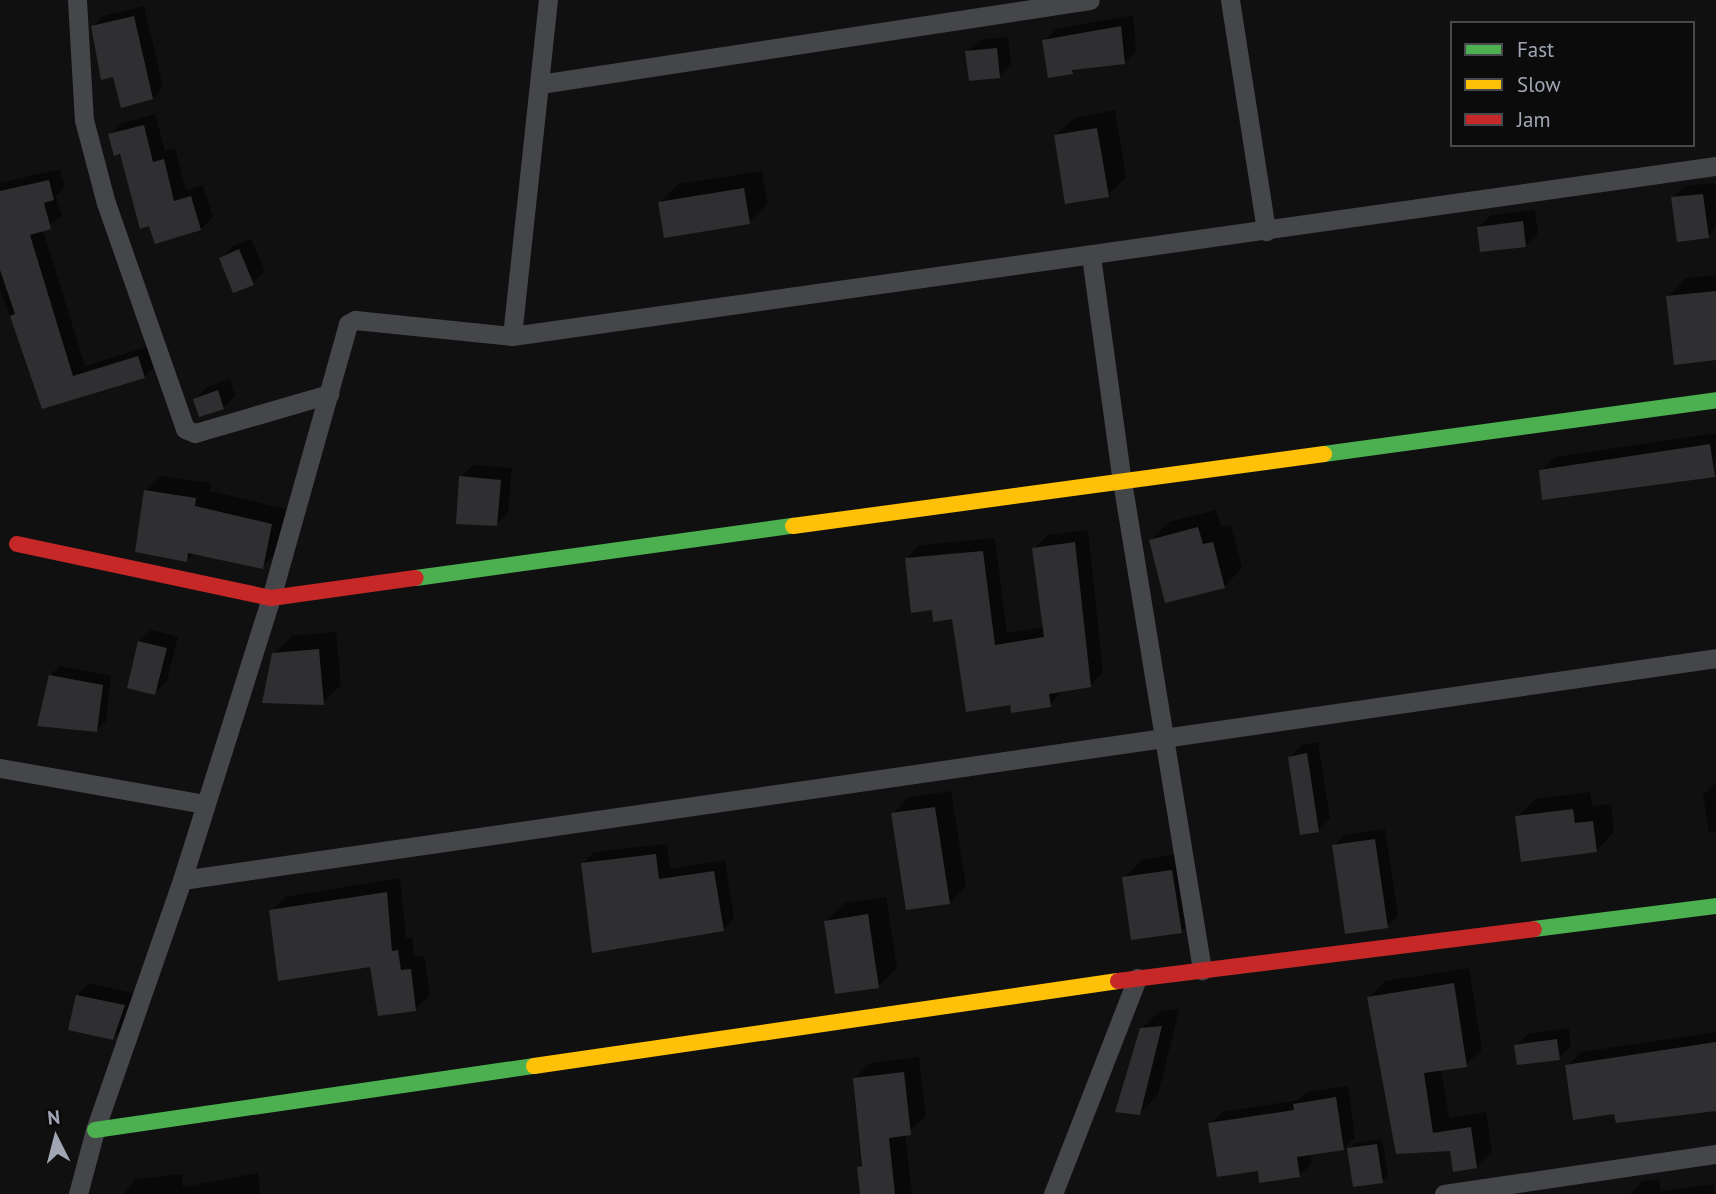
<!DOCTYPE html>
<style>
body{margin:0}
#map{position:relative;width:1716px;height:1194px;overflow:hidden;background:#101011;font-family:"PT Sans",sans-serif}
div>[style]{position:absolute}
.shadow>*{inset:0;background:#0007}
.building>*{inset:0;background:#2f2f32}
.street>*{height:19px;margin:-9.5px;padding:0 9.5px;transform-origin:9.5px;border-radius:9.5px;background:#45464a}
.fast>*{height:16px;margin:-8px;padding:0 8px;transform-origin:8px;border-radius:8px;background:#4caf50}
.slow>*{height:16px;margin:-8px;padding:0 8px;transform-origin:8px;border-radius:8px;background:#ffc107}
.jam>*{height:16px;margin:-8px;padding:0 8px;transform-origin:8px;border-radius:8px;background:#c62828}
span{translate:-50% -50%;white-space:nowrap;text-align:center;line-height:1.15;-webkit-text-stroke:5px #0b0b0c;paint-order:stroke}
.legend{position:absolute;left:1450px;top:21px;width:245px;height:126px;box-sizing:border-box;background:#0b0b0c;border:2px solid #47494f;margin:0;padding:9px 12px;list-style:none;font-size:21px;color:#a0a6b3}
.legend li{display:flex;align-items:center;gap:14px;height:35px}
.legend b{width:35px;border:2px solid #47494f}
.north{position:absolute;left:21px;top:1103px;width:70px;height:70px;-webkit-text-stroke:5px #0b0b0c;paint-order:stroke;rotate:354deg;font-size:19px;font-weight:700;line-height:28px;text-align:center;color:#a0a6b3}
.north::after{content:'';display:block;margin:auto;width:24px;height:32px;background:#a0a6b3;clip-path:polygon(50% 0,100% 100%,50% 72%,0 100%)}
</style>
<div id="map">
<div class="shadow">
<i style="clip-path:polygon(144px 6px,163px 87px,153px 98px,114px 75px,93px 27px,103px 16px)"></i>
<i style="clip-path:polygon(1133px 15px,1136px 51px,1124px 63px,1077px 68px,1072px 73px,1044px 41px,1056px 29px)"></i>
<i style="clip-path:polygon(1008px 37px,1011px 64px,999px 76px,967px 52px,979px 40px)"></i>
<i style="clip-path:polygon(1115px 110px,1126px 177px,1108px 195px,1055px 136px,1074px 118px)"></i>
<i style="clip-path:polygon(155px 114px,165px 151px,175px 148px,186px 190px,203px 185px,213px 217px,201px 229px,151px 224px,110px 135px,122px 123px)"></i>
<i style="clip-path:polygon(60px 169px,65px 187px,56px 196px,62px 216px,43px 230px,85px 366px,150px 346px,156px 365px,144px 377px,44px 407px,0 290px,0 183px)"></i>
<i style="clip-path:polygon(762px 171px,767px 204px,749px 222px,660px 202px,678px 184px)"></i>
<i style="clip-path:polygon(1715px 183px,1716px 228px,1708px 236px,1673px 198px,1685px 186px)"></i>
<i style="clip-path:polygon(1535px 210px,1538px 233px,1526px 245px,1479px 227px,1491px 215px)"></i>
<i style="clip-path:polygon(251px 239px,265px 271px,253px 283px,221px 258px,233px 246px)"></i>
<i style="clip-path:polygon(1716px 275px,1716px 357px,1668px 297px,1686px 278px)"></i>
<i style="clip-path:polygon(230px 379px,235px 396px,223px 408px,195px 399px,207px 387px)"></i>
<i style="clip-path:polygon(1716px 433px,1714px 475px,1541px 471px,1555px 457px)"></i>
<i style="clip-path:polygon(473px 465px,512px 468px,508px 513px,496px 525px,461px 477px)"></i>
<i style="clip-path:polygon(161px 476px,211px 483px,210px 491px,286px 509px,277px 552px,262px 567px,194px 553px,186px 560px,146px 491px)"></i>
<i style="clip-path:polygon(1216px 510px,1221px 527px,1231px 525px,1242px 568px,1224px 587px,1151px 540px,1169px 522px)"></i>
<i style="clip-path:polygon(1088px 530px,1103px 672px,1090px 686px,1063px 690px,1050px 705px,1012px 703px,954px 617px,933px 608px,906px 558px,920px 545px,995px 538px,1007px 633px,1044px 627px,1034px 548px,1048px 535px)"></i>
<i style="clip-path:polygon(151px 630px,178px 637px,167px 681px,155px 693px,139px 642px)"></i>
<i style="clip-path:polygon(336px 632px,341px 685px,323px 703px,274px 654px,292px 636px)"></i>
<i style="clip-path:polygon(60px 666px,111px 676px,106px 721px,97px 730px,50px 675px)"></i>
<i style="clip-path:polygon(1318px 742px,1330px 819px,1318px 831px,1290px 757px,1302px 745px)"></i>
<i style="clip-path:polygon(1716px 783px,1716px 831px,1709px 832px,1703px 795px)"></i>
<i style="clip-path:polygon(951px 791px,966px 886px,950px 903px,893px 814px,909px 797px)"></i>
<i style="clip-path:polygon(1590px 792px,1592px 806px,1611px 804px,1614px 832px,1596px 851px,1517px 817px,1535px 799px)"></i>
<i style="clip-path:polygon(1385px 829px,1398px 916px,1387px 927px,1334px 846px,1344px 835px)"></i>
<i style="clip-path:polygon(667px 844px,670px 869px,725px 860px,734px 918px,723px 929px,583px 863px,594px 852px)"></i>
<i style="clip-path:polygon(1190px 852px,1199px 913px,1181px 931px,1124px 878px,1142px 860px)"></i>
<i style="clip-path:polygon(400px 878px,406px 938px,412px 937px,415px 957px,424px 955px,430px 995px,415px 1009px,372px 965px,271px 911px,285px 897px)"></i>
<i style="clip-path:polygon(886px 897px,897px 968px,879px 986px,825px 922px,844px 903px)"></i>
<i style="clip-path:polygon(1469px 968px,1482px 1049px,1466px 1065px,1441px 1069px,1449px 1118px,1486px 1112px,1492px 1151px,1476px 1167px,1451px 1149px,1397px 1152px,1369px 997px,1385px 981px)"></i>
<i style="clip-path:polygon(89px 983px,136px 994px,125px 1026px,113px 1038px,78px 995px)"></i>
<i style="clip-path:polygon(1179px 1009px,1158px 1095px,1140px 1113px,1141px 1029px,1160px 1011px)"></i>
<i style="clip-path:polygon(1569px 1028px,1571px 1046px,1559px 1058px,1516px 1046px,1528px 1034px)"></i>
<i style="clip-path:polygon(1716px 1032px,1716px 1109px,1616px 1112px,1567px 1066px,1581px 1052px)"></i>
<i style="clip-path:polygon(919px 1057px,926px 1117px,905px 1134px,912px 1194px,863px 1194px,854px 1079px,870px 1063px)"></i>
<i style="clip-path:polygon(1348px 1086px,1355px 1137px,1343px 1149px,1310px 1154px,1312px 1163px,1300px 1175px,1259px 1169px,1210px 1124px,1222px 1112px,1299px 1100px,1307px 1092px)"></i>
<i style="clip-path:polygon(1382px 1139px,1388px 1175px,1382px 1181px,1349px 1149px,1355px 1143px)"></i>
<i style="clip-path:polygon(258px 1173px,260px 1194px,124px 1194px,135px 1179px,182px 1174px,183px 1187px)"></i>
<i style="clip-path:polygon(1659px 1179px,1661px 1191px,1713px 1184px,1715px 1194px,1631px 1194px,1642px 1181px)"></i>
</div>
<div class="building">
<i style="clip-path:polygon(134px 16px,153px 99px,121px 108px,113px 77px,101px 80px,91px 26px)"></i>
<i style="clip-path:polygon(1121px 26px,1125px 64px,1072px 70px,1073px 74px,1048px 78px,1042px 40px)"></i>
<i style="clip-path:polygon(997px 48px,1000px 78px,969px 81px,965px 51px)"></i>
<i style="clip-path:polygon(144px 125px,153px 162px,164px 159px,174px 201px,191px 196px,201px 230px,155px 244px,149px 226px,140px 229px,120px 154px,114px 156px,108px 134px)"></i>
<i style="clip-path:polygon(1097px 128px,1109px 197px,1065px 204px,1054px 135px)"></i>
<i style="clip-path:polygon(49px 180px,54px 200px,44px 203px,51px 229px,30px 235px,73px 376px,138px 356px,145px 378px,42px 409px,10px 316px,15px 314px,0 270px,0 191px)"></i>
<i style="clip-path:polygon(744px 188px,750px 224px,664px 238px,658px 202px)"></i>
<i style="clip-path:polygon(1703px 194px,1709px 238px,1677px 242px,1671px 197px)"></i>
<i style="clip-path:polygon(1523px 221px,1526px 247px,1480px 252px,1477px 227px)"></i>
<i style="clip-path:polygon(239px 249px,254px 285px,233px 293px,219px 258px)"></i>
<i style="clip-path:polygon(1716px 291px,1716px 360px,1674px 365px,1666px 296px)"></i>
<i style="clip-path:polygon(218px 390px,224px 409px,199px 417px,193px 399px)"></i>
<i style="clip-path:polygon(1710px 444px,1715px 477px,1542px 500px,1539px 470px)"></i>
<i style="clip-path:polygon(459px 476px,501px 480px,497px 526px,456px 524px)"></i>
<i style="clip-path:polygon(144px 490px,196px 498px,195px 506px,272px 524px,263px 569px,188px 553px,187px 562px,135px 552px)"></i>
<i style="clip-path:polygon(1198px 527px,1203px 544px,1213px 542px,1225px 588px,1165px 603px,1149px 540px)"></i>
<i style="clip-path:polygon(1075px 542px,1091px 687px,1049px 694px,1051px 707px,1011px 713px,1010px 705px,966px 712px,952px 619px,933px 622px,932px 610px,911px 613px,905px 558px,983px 551px,995px 645px,1044px 637px,1032px 548px)"></i>
<i style="clip-path:polygon(138px 641px,167px 648px,155px 695px,127px 688px)"></i>
<i style="clip-path:polygon(319px 649px,324px 705px,262px 703px,272px 653px)"></i>
<i style="clip-path:polygon(49px 675px,103px 685px,97px 732px,37px 726px)"></i>
<i style="clip-path:polygon(1307px 753px,1319px 832px,1300px 835px,1288px 757px)"></i>
<i style="clip-path:polygon(935px 807px,950px 904px,906px 910px,891px 813px)"></i>
<i style="clip-path:polygon(1573px 809px,1575px 823px,1593px 821px,1597px 852px,1521px 862px,1515px 816px)"></i>
<i style="clip-path:polygon(1375px 839px,1388px 928px,1345px 934px,1332px 845px)"></i>
<i style="clip-path:polygon(656px 854px,659px 879px,714px 871px,724px 931px,592px 953px,581px 863px)"></i>
<i style="clip-path:polygon(1172px 870px,1182px 933px,1131px 940px,1122px 877px)"></i>
<i style="clip-path:polygon(387px 892px,392px 951px,398px 950px,401px 970px,411px 969px,416px 1011px,378px 1016px,370px 967px,278px 981px,269px 910px)"></i>
<i style="clip-path:polygon(868px 914px,879px 988px,835px 994px,824px 921px)"></i>
<i style="clip-path:polygon(1454px 983px,1467px 1067px,1424px 1073px,1433px 1133px,1471px 1127px,1477px 1168px,1453px 1172px,1450px 1151px,1396px 1154px,1367px 997px)"></i>
<i style="clip-path:polygon(76px 995px,125px 1005px,113px 1040px,68px 1030px)"></i>
<i style="clip-path:polygon(1162px 1026px,1140px 1115px,1115px 1112px,1140px 1028px)"></i>
<i style="clip-path:polygon(1557px 1039px,1560px 1060px,1517px 1065px,1514px 1045px)"></i>
<i style="clip-path:polygon(1716px 1042px,1716px 1111px,1616px 1123px,1614px 1114px,1573px 1120px,1565px 1065px)"></i>
<i style="clip-path:polygon(904px 1072px,911px 1135px,889px 1138px,895px 1194px,860px 1194px,857px 1167px,862px 1166px,853px 1078px)"></i>
<i style="clip-path:polygon(1336px 1097px,1344px 1150px,1297px 1157px,1300px 1177px,1259px 1183px,1258px 1171px,1217px 1177px,1208px 1123px,1294px 1110px,1293px 1104px)"></i>
<i style="clip-path:polygon(1377px 1144px,1383px 1183px,1353px 1187px,1347px 1148px)"></i>
</div>
<div class="street">
<i style="left:77px;top:0;width:120px;rotate:86.7deg"></i>
<i style="left:84px;top:120px;width:86px;rotate:75.2deg"></i>
<i style="left:106px;top:203px;width:239px;rotate:70.7deg"></i>
<i style="left:185px;top:429px;width:11px;rotate:22deg"></i>
<i style="left:195px;top:433px;width:140px;rotate:-16.2deg"></i>
<i style="left:1230px;top:0;width:234px;rotate:81.1deg"></i>
<i style="left:540px;top:84px;width:556px;rotate:-8.68deg"></i>
<i style="left:1091px;top:256px;width:227px;rotate:82.2deg"></i>
<i style="left:1122px;top:481px;width:496px;rotate:80.7deg"></i>
<i style="left:512px;top:336px;width:1216px;rotate:-8.04deg"></i>
<i style="left:0;top:768px;width:207px;rotate:10deg"></i>
<i style="left:182px;top:880px;width:1550px;rotate:-8.23deg"></i>
<i style="left:78px;top:1194px;width:66px;rotate:-75.1deg"></i>
<i style="left:95px;top:1130px;width:265px;rotate:-70.8deg"></i>
<i style="left:182px;top:880px;width:296px;rotate:-72.5deg"></i>
<i style="left:271px;top:598px;width:285px;rotate:-74.3deg"></i>
<i style="left:348px;top:324px;width:8px;rotate:-30deg"></i>
<i style="left:355px;top:320px;width:158px;rotate:5.8deg"></i>
<i style="left:512px;top:336px;width:338px;rotate:-83.9deg"></i>
<i style="left:1053px;top:1194px;width:232px;rotate:-68.7deg"></i>
<i style="left:1444px;top:1194px;width:275px;rotate:-8.4deg"></i>
</div>
<div class="fast">
<i style="left:1324px;top:454px;width:396px;rotate:-7.8deg"></i>
<i style="left:416px;top:578px;width:381px;rotate:-7.9deg"></i>
<i style="left:1534px;top:929px;width:183px;rotate:-7.2deg"></i>
<i style="left:95px;top:1130px;width:444px;rotate:-8.3deg"></i>
</div>
<div class="slow">
<i style="left:793px;top:526px;width:536px;rotate:-7.72deg"></i>
<i style="left:534px;top:1066px;width:590px;rotate:-8.28deg"></i>
</div>
<div class="jam">
<i style="left:17px;top:544px;width:260px;rotate:12deg"></i>
<i style="left:271px;top:598px;width:146px;rotate:-7.9deg"></i>
<i style="left:1118px;top:981px;width:419px;rotate:-7.1deg"></i>
</div>
<ul class="legend">
<li><b style="height:9px;background:#4caf50"></b>Fast</li>
<li><b style="height:9px;background:#ffc107"></b>Slow</li>
<li><b style="height:9px;background:#c62828"></b>Jam</li>
</ul>
<div class="north">N</div>
</div>
